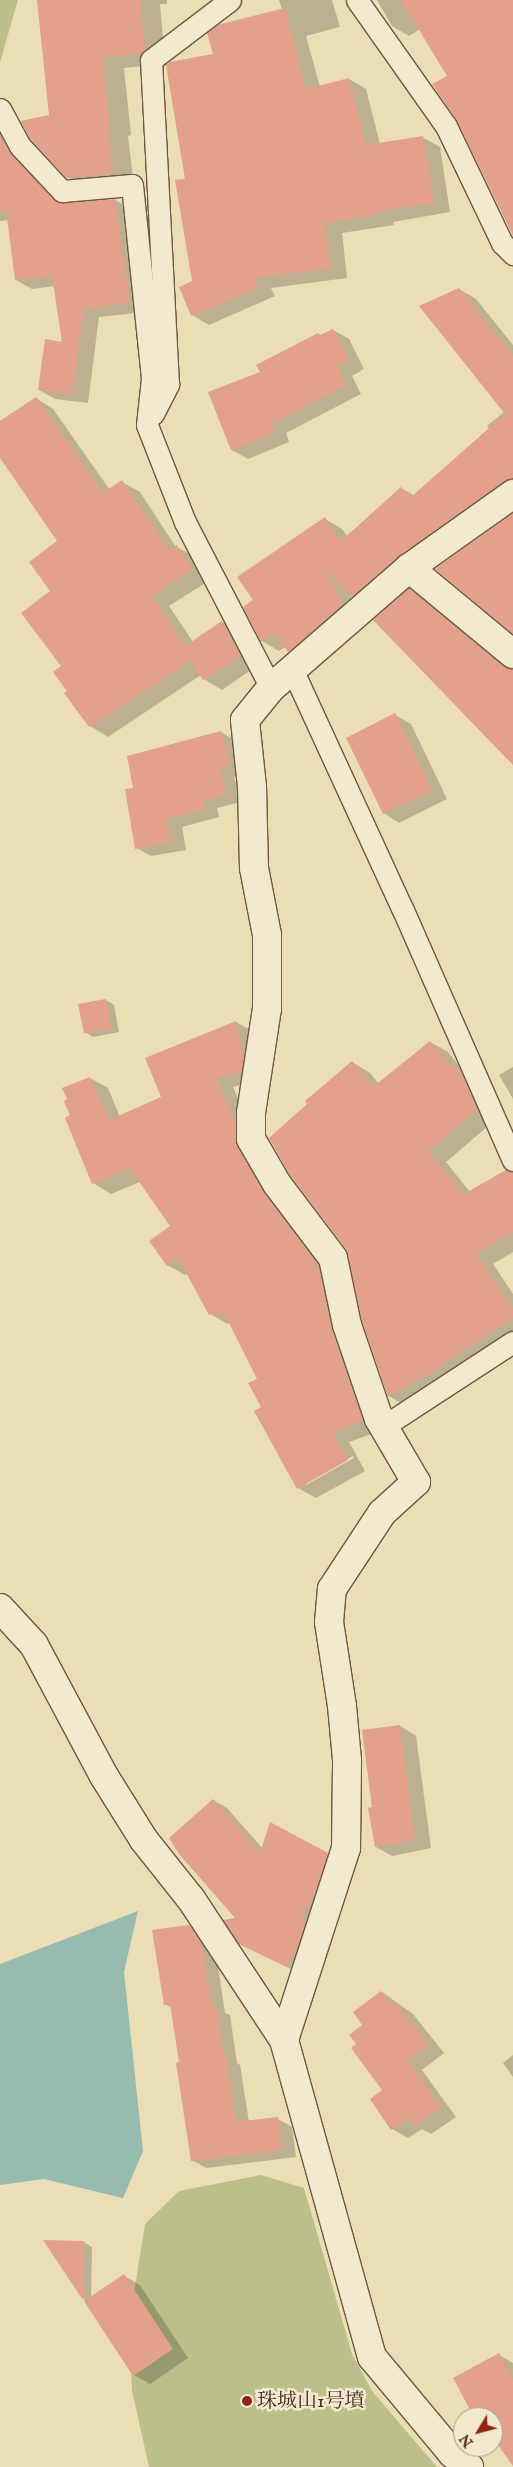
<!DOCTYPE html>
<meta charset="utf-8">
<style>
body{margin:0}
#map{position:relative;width:513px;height:2467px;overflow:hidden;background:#ebddb4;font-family:"IM FELL English","Noto Serif JP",serif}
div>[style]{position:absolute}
.green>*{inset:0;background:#bbc08a}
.water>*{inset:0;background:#98bbb0}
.shadow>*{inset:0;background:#0003}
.building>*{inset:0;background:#e3a08a}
.roads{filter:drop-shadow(1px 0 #6e5744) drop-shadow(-1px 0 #6e5744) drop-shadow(0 1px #6e5744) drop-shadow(0 -1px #6e5744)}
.lane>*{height:21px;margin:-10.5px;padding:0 10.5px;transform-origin:10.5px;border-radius:10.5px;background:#f2e9ce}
.street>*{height:28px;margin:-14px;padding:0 14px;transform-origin:14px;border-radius:14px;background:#f2e9ce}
.dots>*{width:14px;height:14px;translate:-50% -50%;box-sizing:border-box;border:2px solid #f2e9ce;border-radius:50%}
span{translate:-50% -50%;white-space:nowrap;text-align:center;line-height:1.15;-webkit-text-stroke:5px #f2e9ce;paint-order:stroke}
.poi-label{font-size:20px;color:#452a1e}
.left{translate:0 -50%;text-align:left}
.north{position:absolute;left:453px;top:2407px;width:50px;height:50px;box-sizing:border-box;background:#f2e9ce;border:1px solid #ad9d88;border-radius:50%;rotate:233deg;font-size:14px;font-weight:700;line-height:20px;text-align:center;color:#452a1e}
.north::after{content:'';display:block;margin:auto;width:18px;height:22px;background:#8f2418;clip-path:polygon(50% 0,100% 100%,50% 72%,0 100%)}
</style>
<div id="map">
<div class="green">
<i style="clip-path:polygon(0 0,18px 0,0 62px)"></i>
<i style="clip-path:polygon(261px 2175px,304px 2188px,352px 2354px,372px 2391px,437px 2467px,149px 2467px,132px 2391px,129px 2324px,145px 2224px,179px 2191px)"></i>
</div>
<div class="water">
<i style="clip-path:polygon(138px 1911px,124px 1972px,143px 2151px,123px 2198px,44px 2179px,0 2185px,0 1964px)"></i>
</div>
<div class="shadow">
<i style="clip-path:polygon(38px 0,167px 0,167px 4px,160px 4px,165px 61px,162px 64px,124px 68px,131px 135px,128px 136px,133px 178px,89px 189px,68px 177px,50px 116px)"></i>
<i style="clip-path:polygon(279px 0,332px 0,340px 27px,306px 36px,320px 87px,349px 79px,366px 89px,380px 144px,422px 137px,440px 147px,450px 212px,393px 222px,394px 225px,342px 233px,347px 278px,271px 288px,275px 296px,209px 325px,192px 315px,194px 281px,187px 180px,214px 55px,282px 10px)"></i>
<i style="clip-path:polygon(377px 0,513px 0,513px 230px,449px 76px,420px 29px,409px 36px,392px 26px)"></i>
<i style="clip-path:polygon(0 131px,26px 165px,64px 203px,115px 200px,131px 209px,145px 312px,99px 317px,88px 403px,55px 399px,39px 390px,64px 343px,55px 286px,32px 289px,16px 280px,8px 220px,0 221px)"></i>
<i style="clip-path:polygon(459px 289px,476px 299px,513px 345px,513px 497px,370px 606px,350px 594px,359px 615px,306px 661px,289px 651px,286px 647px,279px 651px,262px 641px,245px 607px,255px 601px,325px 519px,342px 529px,348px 537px,401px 488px,415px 496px,489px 429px,487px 426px,504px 412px)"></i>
<i style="clip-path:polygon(333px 330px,349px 339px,364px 369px,352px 376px,361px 394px,286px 433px,289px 442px,248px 459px,232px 450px,210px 393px,262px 373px)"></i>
<i style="clip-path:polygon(36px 398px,53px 409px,110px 490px,122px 482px,140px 492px,176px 547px,195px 556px,210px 580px,169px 606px,193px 642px,222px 622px,240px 632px,257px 666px,222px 690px,204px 679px,201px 675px,108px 737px,90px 726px,65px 693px,68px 691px,52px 592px,59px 541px,0 456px,0 423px)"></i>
<i style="clip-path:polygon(409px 590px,428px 601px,513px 671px,513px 763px)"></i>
<i style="clip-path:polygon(395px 715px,411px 724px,447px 799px,399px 823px,384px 813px)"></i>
<i style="clip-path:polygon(221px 732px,236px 741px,245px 774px,234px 777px,241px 802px,217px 808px,219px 817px,182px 827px,186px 850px,151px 856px,137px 848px,135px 789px)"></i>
<i style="clip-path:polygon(106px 1000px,114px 1005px,119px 1032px,93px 1037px,85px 1032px)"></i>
<i style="clip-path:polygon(evenodd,236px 1022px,254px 1032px,259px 1081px,233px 1087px,253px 1134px,336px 1276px,380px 1431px,349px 1442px,365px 1471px,316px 1498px,298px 1488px,263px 1407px,259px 1379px,230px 1323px,228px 1324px,210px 1314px,188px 1273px,185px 1275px,167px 1265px,172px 1227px,140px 1182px,111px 1194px,93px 1183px,71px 1116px,90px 1078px,108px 1088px,120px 1117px,163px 1098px,236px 1022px,353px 1456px,354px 1458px,306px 1485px,306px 1482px,353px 1456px)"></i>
<i style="clip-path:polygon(430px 1042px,448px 1052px,465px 1073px,495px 1120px,446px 1162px,470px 1192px,506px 1171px,513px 1172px,513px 1252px,493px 1264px,513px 1294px,513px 1340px,407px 1407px,389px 1396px,352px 1062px,370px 1073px,379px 1084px)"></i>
<i style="clip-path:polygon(513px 1067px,513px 1099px,499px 1075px)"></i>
<i style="clip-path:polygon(400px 1726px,416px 1736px,431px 1848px,392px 1856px,376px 1847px,373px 1808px)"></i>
<i style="clip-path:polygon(213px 1800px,227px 1808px,263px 1849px,327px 1855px,341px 1862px,301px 1974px,254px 1951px,237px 1919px)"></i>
<i style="clip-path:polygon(189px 1926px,203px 1934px,216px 1953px,225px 2013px,230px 2015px,237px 2063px,240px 2065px,249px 2122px,278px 2119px,292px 2127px,296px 2157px,206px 2168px,192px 2160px,172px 2008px,165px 2004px)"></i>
<i style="clip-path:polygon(382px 1992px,413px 2014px,444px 2053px,422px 2070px,456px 2117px,431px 2134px,422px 2129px,408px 2138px,392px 2129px,384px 2091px,358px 2044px,364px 2025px)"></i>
<i style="clip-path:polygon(513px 2055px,513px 2077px,503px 2063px)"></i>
<i style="clip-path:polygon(46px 2241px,84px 2242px,92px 2247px,91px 2297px,124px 2276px,140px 2285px,188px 2358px,150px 2384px,134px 2375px)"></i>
<i style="clip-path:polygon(499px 2355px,513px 2363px,513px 2464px,499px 2445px,493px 2441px,493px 2417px,476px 2417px)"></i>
</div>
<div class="building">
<i style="clip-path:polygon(37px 0,140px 0,145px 49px,141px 53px,103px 57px,110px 124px,107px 124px,113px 166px,110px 167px,111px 174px,67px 178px,30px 139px,21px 121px,49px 115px)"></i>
<i style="clip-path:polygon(401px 0,513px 0,513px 236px,457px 121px,432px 84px,447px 76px)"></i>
<i style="clip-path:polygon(285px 8px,306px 89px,349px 78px,366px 145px,423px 136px,434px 203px,377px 212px,377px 215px,325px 223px,331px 268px,255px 278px,259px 287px,191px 316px,179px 287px,192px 281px,175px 180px,185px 179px,166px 65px,170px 62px,213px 54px,207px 33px,217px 25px)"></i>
<i style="clip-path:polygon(0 135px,11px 154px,57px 202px,115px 199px,130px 303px,84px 309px,72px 395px,38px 390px,45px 339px,62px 342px,52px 276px,15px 280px,6px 210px,0 211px)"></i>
<i style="clip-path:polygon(459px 288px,513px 356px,513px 479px,504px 481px,400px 555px,352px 597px,327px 571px,343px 605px,288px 652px,275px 633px,261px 642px,243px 607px,253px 600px,237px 577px,325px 517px,341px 541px,401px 487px,411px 497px,505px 414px,419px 306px)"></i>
<i style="clip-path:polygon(333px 329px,349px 360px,337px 366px,346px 385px,271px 424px,274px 433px,231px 450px,208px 392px,260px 372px,256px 365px,318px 333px,320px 335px)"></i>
<i style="clip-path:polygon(36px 397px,103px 493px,122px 480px,169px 550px,177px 545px,193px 569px,152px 596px,185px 646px,222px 621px,240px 656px,203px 680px,191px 661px,89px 727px,64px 693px,67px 691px,53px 672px,61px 666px,21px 613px,50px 591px,29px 562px,57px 541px,0 458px,0 421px)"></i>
<i style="clip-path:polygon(513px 513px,513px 634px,435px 569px)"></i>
<i style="clip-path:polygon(409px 588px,503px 666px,513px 669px,513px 765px,373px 620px)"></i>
<i style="clip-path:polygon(395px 713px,432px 790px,383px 814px,346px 738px)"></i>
<i style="clip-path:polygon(221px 731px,231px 765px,220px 768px,227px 794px,202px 800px,205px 809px,167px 819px,171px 842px,135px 849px,125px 789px,133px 788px,127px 756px)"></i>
<i style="clip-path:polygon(106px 999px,111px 1028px,84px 1033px,78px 1004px)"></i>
<i style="clip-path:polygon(236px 1021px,244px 1056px,242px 1072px,216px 1077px,235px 1123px,237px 1146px,264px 1193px,318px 1265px,332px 1330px,363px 1421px,332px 1432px,348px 1460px,297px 1489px,254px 1411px,261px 1407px,248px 1383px,257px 1379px,224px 1313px,217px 1317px,215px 1312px,209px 1315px,178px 1258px,167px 1266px,149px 1241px,170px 1226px,130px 1169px,92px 1184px,65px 1118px,70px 1115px,64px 1101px,67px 1099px,62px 1088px,90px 1077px,109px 1120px,161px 1097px,145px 1058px)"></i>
<i style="clip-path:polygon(430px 1041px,452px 1067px,454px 1065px,461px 1073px,477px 1110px,428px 1151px,464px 1194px,506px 1170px,513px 1172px,513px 1232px,476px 1253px,513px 1310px,513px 1318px,445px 1362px,446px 1364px,388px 1397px,362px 1321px,346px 1249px,290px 1175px,269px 1138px,307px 1104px,305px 1101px,352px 1061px,373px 1087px)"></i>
<i style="clip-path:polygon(400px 1725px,415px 1840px,375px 1847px,368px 1808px,372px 1807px,362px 1730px)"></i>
<i style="clip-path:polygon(213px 1799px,260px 1853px,270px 1822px,328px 1853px,316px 1890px,301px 1918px,306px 1920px,298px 1946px,287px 1967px,239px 1944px,223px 1920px,235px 1918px,179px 1854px,169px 1838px)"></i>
<i style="clip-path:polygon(189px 1925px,202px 1944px,212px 2007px,216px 2006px,224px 2056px,226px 2055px,236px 2122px,278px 2117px,282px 2150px,191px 2161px,176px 2063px,179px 2062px,170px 2004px,164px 2005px,152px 1930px)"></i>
<i style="clip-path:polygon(381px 1991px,393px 2007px,397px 2004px,429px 2044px,408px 2061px,441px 2107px,415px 2126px,409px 2118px,391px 2130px,370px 2099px,382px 2090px,351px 2048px,356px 2044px,349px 2035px,362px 2025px,353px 2012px)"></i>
<i style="clip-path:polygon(43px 2240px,84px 2241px,83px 2300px)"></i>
<i style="clip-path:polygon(124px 2274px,173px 2349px,133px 2376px,84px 2301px)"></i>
<i style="clip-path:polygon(499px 2353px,513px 2380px,513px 2466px,493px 2438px,493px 2417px,474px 2417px,453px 2378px)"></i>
</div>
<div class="roads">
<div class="lane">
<i style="left:357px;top:0;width:154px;rotate:54.8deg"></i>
<i style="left:446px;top:126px;width:130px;rotate:64.4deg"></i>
<i style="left:502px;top:243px;width:16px;rotate:45deg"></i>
<i style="left:0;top:109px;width:42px;rotate:61.6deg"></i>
<i style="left:20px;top:146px;width:62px;rotate:47deg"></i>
<i style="left:62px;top:191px;width:70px;rotate:-4.9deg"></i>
<i style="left:132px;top:185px;width:194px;rotate:84.1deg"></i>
<i style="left:152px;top:378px;width:47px;rotate:96.1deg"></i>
<i style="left:147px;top:425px;width:104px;rotate:68.6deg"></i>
<i style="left:185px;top:522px;width:187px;rotate:62.6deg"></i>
<i style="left:153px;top:414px;width:34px;rotate:-63deg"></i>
<i style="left:168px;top:384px;width:324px;rotate:-93deg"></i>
<i style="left:151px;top:60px;width:99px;rotate:-37.2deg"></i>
<i style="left:292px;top:669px;width:265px;rotate:65.3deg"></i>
<i style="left:403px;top:910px;width:273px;rotate:66.3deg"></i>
<i style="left:384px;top:1426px;width:154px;rotate:-33.1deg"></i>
</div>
<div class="street">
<i style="left:409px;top:568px;width:135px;rotate:39.6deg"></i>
<i style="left:0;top:1608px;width:50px;rotate:47.4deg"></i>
<i style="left:34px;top:1645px;width:149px;rotate:61.9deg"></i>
<i style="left:104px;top:1776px;width:75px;rotate:58deg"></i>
<i style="left:144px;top:1840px;width:75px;rotate:51.5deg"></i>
<i style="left:191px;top:1899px;width:169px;rotate:56.6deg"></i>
<i style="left:284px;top:2040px;width:329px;rotate:74.5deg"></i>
<i style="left:372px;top:2357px;width:125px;rotate:50.2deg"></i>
<i style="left:452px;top:2453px;width:22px;rotate:39deg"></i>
<i style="left:284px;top:2040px;width:202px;rotate:-72.1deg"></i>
<i style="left:346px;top:1848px;width:88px;rotate:-89.3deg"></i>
<i style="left:347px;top:1760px;width:54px;rotate:-95.3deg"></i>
<i style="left:342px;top:1706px;width:85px;rotate:-98.8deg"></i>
<i style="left:329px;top:1622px;width:33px;rotate:-85deg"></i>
<i style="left:332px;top:1589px;width:91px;rotate:-56.7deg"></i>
<i style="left:382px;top:1513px;width:46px;rotate:-42.4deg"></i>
<i style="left:416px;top:1482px;width:73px;rotate:-120.4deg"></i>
<i style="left:379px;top:1419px;width:99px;rotate:-108.8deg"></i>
<i style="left:347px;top:1325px;width:68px;rotate:-101.8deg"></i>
<i style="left:333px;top:1258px;width:93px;rotate:-127.1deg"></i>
<i style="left:277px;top:1184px;width:52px;rotate:-120deg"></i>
<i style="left:251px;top:1139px;width:26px;rotate:-90deg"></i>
<i style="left:251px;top:1113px;width:105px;rotate:-81.3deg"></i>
<i style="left:267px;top:1009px;width:74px;rotate:-90deg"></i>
<i style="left:267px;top:935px;width:68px;rotate:-101deg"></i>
<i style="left:254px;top:868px;width:81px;rotate:-91.4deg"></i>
<i style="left:252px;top:787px;width:67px;rotate:-96deg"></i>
<i style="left:245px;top:720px;width:41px;rotate:-50.9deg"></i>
<i style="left:271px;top:688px;width:183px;rotate:-41deg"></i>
<i style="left:409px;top:568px;width:128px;rotate:-35.4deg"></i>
</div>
</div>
<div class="dots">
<i style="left:247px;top:2401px;background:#8f2418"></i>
</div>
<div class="poi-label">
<span class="left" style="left:257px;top:2401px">珠城山1号墳</span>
</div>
<div class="north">N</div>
</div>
